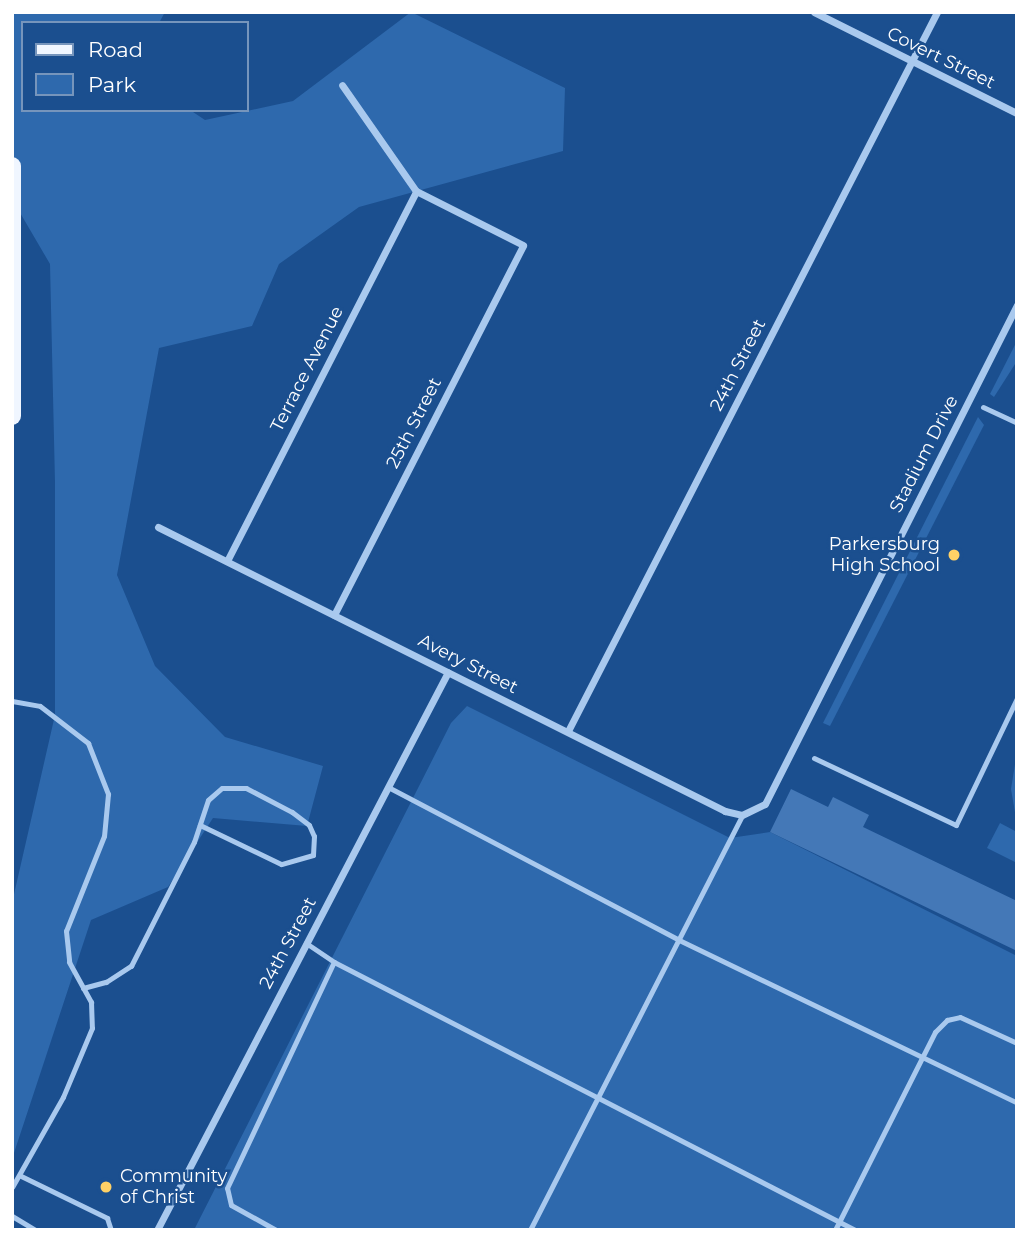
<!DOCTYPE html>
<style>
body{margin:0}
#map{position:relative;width:1029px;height:1242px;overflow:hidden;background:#1b4f8f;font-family:Montserrat,sans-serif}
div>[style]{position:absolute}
.green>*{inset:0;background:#2e69ad}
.building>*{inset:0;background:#4478b7}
.service>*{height:5px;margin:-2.5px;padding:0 2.5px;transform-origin:2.5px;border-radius:2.5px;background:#a9c9ee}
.minor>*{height:7px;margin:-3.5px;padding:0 3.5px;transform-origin:3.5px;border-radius:3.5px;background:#a9c9ee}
.primary>*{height:18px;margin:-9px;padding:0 9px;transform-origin:9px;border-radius:9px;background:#f0f6ff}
.dots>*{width:19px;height:19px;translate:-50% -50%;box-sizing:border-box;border:4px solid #1b4f8f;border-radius:50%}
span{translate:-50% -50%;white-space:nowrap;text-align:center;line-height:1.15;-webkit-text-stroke:5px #1b4f8f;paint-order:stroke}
.street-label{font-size:18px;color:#fff}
.poi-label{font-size:18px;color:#fff}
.right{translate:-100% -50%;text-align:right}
.left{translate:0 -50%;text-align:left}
.frame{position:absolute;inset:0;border:14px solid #fff;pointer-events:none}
.legend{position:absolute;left:21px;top:21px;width:228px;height:91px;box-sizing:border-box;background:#1b4f8f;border:2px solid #7695bc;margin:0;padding:9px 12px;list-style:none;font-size:21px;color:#fff}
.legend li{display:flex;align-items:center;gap:14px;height:35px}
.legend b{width:35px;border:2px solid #7695bc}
</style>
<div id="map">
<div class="green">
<i style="clip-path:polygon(12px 12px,165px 12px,159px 23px,23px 23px,23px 110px,190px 110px,205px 120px,293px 101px,411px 12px,565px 88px,563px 151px,359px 207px,279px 264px,252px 326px,159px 348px,117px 575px,155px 666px,225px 737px,323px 766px,307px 826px,213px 818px,168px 887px,91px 920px,12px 1159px,12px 903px,55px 715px,55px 483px,50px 264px,12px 199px)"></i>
<i style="clip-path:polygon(1017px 341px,1017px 361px,994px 397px,990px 394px)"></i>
<i style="clip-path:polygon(978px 417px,984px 425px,830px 726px,823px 723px)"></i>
<i style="clip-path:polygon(467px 706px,730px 838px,770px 832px,1017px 956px,1017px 1230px,194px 1230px,451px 723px)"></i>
<i style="clip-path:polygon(1017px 752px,1017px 824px,1011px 789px)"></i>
<i style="clip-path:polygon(1000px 823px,1017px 832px,1017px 863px,987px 848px)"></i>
</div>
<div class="building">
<i style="clip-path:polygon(791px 789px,828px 807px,833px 797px,869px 815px,863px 827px,1017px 901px,1017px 951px,770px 832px)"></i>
</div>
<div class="service">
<i style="left:983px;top:407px;width:38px;rotate:25deg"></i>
<i style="left:12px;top:701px;width:28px;rotate:10deg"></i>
<i style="left:40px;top:706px;width:61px;rotate:37.6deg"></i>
<i style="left:88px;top:743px;width:55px;rotate:68.6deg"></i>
<i style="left:108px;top:794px;width:42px;rotate:95.4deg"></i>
<i style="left:104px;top:836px;width:102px;rotate:111.8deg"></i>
<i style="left:66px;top:931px;width:31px;rotate:84deg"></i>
<i style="left:69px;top:962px;width:46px;rotate:61.2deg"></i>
<i style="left:91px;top:1002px;width:26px;rotate:88deg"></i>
<i style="left:92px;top:1028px;width:75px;rotate:112.8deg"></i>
<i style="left:63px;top:1097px;width:103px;rotate:119.5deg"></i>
<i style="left:814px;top:758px;width:157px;rotate:25.3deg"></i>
<i style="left:956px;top:825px;width:141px;rotate:-64.3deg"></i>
<i style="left:388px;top:787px;width:329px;rotate:27.7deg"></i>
<i style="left:679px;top:940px;width:375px;rotate:25.7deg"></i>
<i style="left:306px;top:943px;width:34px;rotate:34deg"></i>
<i style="left:334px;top:962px;width:586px;rotate:27.22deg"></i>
<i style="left:83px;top:988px;width:24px;rotate:-15deg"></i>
<i style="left:106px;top:982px;width:30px;rotate:-33deg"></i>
<i style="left:131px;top:966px;width:139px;rotate:-63.1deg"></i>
<i style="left:194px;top:842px;width:44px;rotate:-71.6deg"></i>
<i style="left:208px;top:800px;width:18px;rotate:-41deg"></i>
<i style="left:222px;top:788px;width:24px"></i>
<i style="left:246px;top:788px;width:52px;rotate:27.6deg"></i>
<i style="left:292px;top:812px;width:21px;rotate:37deg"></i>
<i style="left:309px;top:825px;width:12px;rotate:66deg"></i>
<i style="left:314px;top:836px;width:19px;rotate:93deg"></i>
<i style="left:313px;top:855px;width:33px;rotate:164deg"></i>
<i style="left:281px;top:864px;width:90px;rotate:-154.3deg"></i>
<i style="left:21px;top:1176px;width:96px;rotate:26deg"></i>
<i style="left:107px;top:1218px;width:13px;rotate:72deg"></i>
<i style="left:12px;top:1216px;width:27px;rotate:31deg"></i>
<i style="left:276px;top:1230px;width:51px;rotate:-150.9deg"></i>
<i style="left:231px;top:1205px;width:17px;rotate:-103deg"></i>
<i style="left:227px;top:1188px;width:250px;rotate:-64.7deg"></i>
<i style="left:530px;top:1230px;width:466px;rotate:-62.9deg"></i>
<i style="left:835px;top:1230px;width:222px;rotate:-63.2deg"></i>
<i style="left:935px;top:1032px;width:17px;rotate:-45deg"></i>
<i style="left:947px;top:1020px;width:13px;rotate:-13deg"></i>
<i style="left:960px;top:1017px;width:63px;rotate:24.5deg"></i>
</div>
<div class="minor">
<i style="left:814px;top:12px;width:227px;rotate:26.5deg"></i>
<i style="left:158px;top:527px;width:634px;rotate:26.61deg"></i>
<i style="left:725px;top:811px;width:17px;rotate:13deg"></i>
<i style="left:742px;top:815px;width:25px;rotate:-26deg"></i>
<i style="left:765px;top:804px;width:559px;rotate:-63.21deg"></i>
<i style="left:227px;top:561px;width:415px;rotate:-62.9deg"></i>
<i style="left:334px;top:615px;width:415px;rotate:-62.9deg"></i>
<i style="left:523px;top:245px;width:120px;rotate:-153.2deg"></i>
<i style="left:416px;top:191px;width:129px;rotate:-124.9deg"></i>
<i style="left:568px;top:731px;width:808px;rotate:-62.83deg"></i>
<i style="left:157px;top:1230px;width:629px;rotate:-62.46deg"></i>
</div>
<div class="primary">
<i style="left:12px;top:166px;width:250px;rotate:90deg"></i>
</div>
<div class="dots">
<i style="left:954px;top:555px;background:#ffd166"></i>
<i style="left:106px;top:1187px;background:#ffd166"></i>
</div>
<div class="street-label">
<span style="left:941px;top:58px;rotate:26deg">Covert Street</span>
<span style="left:738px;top:365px;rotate:-63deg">24th Street</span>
<span style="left:307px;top:369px;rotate:-63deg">Terrace Avenue</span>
<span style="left:414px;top:423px;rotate:-63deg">25th Street</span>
<span style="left:924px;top:454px;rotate:-63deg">Stadium Drive</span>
<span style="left:468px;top:664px;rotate:27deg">Avery Street</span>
<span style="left:288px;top:943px;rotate:-62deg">24th Street</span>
</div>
<div class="poi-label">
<span class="right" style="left:940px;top:555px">Parkersburg<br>High School</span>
<span class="left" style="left:120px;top:1187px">Community<br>of Christ</span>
</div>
<div class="frame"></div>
<ul class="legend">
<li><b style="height:9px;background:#f0f6ff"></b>Road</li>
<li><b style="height:19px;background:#2e69ad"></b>Park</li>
</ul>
</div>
